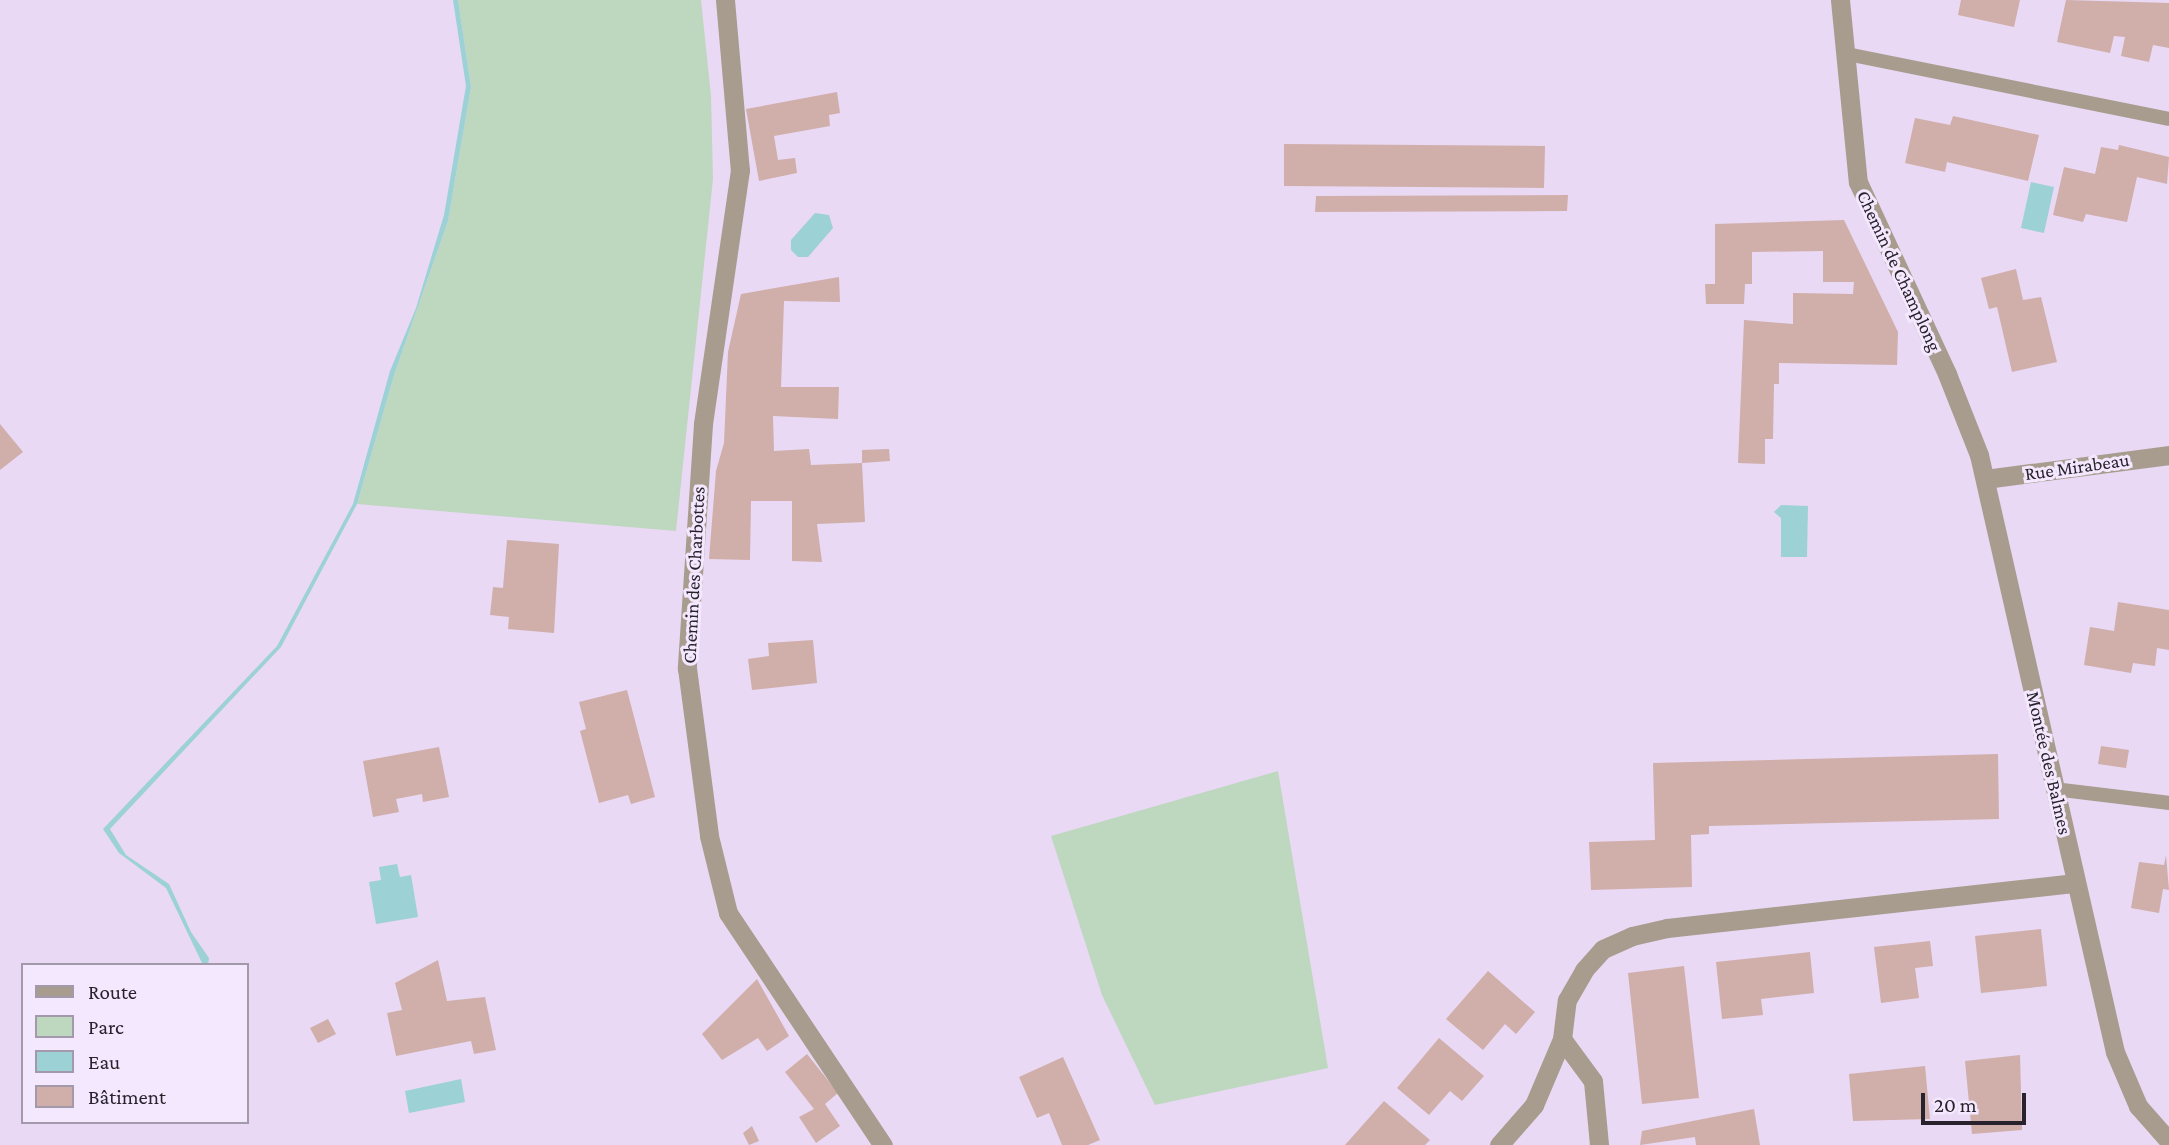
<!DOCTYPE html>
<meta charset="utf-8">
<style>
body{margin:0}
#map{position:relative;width:2169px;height:1145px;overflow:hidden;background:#e9d9f4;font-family:"Crimson Pro",serif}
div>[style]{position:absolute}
.green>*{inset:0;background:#bed7bf}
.water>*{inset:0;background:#9cd1d6}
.building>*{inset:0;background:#d0aeaa}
.service>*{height:14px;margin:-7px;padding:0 7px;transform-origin:7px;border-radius:7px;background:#a89c8e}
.minor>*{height:19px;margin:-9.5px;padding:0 9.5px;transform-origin:9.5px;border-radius:9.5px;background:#a89c8e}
span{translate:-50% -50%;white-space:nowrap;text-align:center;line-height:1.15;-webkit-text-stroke:6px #f4e8fe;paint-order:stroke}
.street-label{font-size:19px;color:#28222c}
.legend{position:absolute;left:21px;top:963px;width:228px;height:161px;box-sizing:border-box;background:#f4e8fe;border:2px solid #a299aa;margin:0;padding:9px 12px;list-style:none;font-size:21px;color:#28222c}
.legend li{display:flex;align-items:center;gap:14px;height:35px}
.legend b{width:35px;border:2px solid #a299aa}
.scale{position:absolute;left:1921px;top:1093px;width:105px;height:32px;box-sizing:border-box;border:4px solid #28222c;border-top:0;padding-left:9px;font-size:21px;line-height:24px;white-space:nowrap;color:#28222c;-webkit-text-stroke:5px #f4e8fe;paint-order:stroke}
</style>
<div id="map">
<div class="green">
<i style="clip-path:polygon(458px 0,701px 0,711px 96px,713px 179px,676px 531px,357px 504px,395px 372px,448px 221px,471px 87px)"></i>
<i style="clip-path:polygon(1278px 771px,1328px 1068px,1155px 1105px,1102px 995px,1051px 836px)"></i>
</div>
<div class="water">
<i style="clip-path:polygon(453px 0,458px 0,471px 87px,448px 221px,395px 372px,357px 504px,281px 647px,110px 829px,126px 855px,169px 884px,191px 932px,209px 958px,208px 965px,203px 965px,166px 888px,119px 853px,103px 829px,277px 646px,353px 504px,390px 371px,416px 308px,444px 215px,466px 86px)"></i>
<i style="clip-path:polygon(2031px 182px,2054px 187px,2044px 233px,2021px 228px)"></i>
<i style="clip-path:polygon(815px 213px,829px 215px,833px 228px,808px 257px,798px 257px,791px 250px,791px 240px)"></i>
<i style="clip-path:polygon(1781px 505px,1808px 506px,1807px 557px,1781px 557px,1781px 518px,1774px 512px)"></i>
<i style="clip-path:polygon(397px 864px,400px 877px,411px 875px,418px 917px,376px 924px,369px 882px,381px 880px,379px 867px)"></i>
<i style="clip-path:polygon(461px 1079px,465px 1102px,409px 1113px,405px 1091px)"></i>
</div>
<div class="building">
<i style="clip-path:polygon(1961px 0,2020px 0,2014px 27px,1958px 15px)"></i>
<i style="clip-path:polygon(2066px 0,2169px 3px,2169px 48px,2153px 45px,2149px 62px,2121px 56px,2125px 37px,2114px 36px,2110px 53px,2057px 42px)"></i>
<i style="clip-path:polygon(837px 92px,840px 113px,829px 115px,830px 126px,774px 136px,778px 160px,795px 158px,797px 173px,759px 181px,746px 109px)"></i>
<i style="clip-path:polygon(1953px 116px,2039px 135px,2028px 181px,1947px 162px,1945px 172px,1905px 163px,1915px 118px,1950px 125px)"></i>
<i style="clip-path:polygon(1284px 144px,1545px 146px,1544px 188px,1284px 186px)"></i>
<i style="clip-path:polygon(2119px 145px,2169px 157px,2167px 184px,2137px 177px,2127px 222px,2086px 214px,2083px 222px,2053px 215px,2064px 167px,2095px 174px,2101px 147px,2118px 150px)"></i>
<i style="clip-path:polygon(1568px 195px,1567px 211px,1315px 212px,1316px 196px)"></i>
<i style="clip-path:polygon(1844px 220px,1898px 332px,1897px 365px,1779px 363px,1779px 384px,1774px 384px,1773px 439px,1765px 439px,1765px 464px,1738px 463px,1744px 320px,1793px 324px,1793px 293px,1853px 294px,1854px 282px,1823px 282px,1823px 251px,1752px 252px,1752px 284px,1745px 284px,1744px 304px,1706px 304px,1705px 284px,1715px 284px,1715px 224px)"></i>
<i style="clip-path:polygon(2016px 269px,2023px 300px,2041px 297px,2057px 362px,2012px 372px,1997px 307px,1989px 309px,1981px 278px)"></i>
<i style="clip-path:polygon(839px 277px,840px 302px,784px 301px,781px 387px,839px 387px,838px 419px,773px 416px,774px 451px,809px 449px,811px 465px,862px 463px,865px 522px,817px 524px,822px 562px,792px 561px,792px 501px,751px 501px,750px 560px,709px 559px,716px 471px,724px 443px,728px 352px,741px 294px)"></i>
<i style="clip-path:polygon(0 424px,23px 452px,0 470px)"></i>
<i style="clip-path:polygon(889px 449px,890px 461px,862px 463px,862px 450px)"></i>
<i style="clip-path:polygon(507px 540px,559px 544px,554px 633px,508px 629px,509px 617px,490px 615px,493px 587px,503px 588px)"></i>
<i style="clip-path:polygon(2118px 602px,2169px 610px,2169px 650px,2157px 648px,2155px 666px,2133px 663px,2131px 673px,2084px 665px,2090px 627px,2114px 631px)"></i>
<i style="clip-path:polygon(813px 640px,817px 683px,752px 690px,748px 659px,769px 656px,768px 643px)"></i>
<i style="clip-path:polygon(627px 690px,655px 797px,631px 804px,628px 795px,599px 803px,580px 731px,586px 729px,579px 702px)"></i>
<i style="clip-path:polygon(2101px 746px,2129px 750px,2126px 768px,2098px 764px)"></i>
<i style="clip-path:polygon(439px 747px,449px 797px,423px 802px,422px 794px,396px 799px,399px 812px,373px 817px,363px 761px)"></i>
<i style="clip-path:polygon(1998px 754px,1999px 819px,1709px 826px,1709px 834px,1691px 835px,1692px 887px,1591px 890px,1589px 842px,1655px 840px,1653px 763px)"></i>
<i style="clip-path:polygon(2166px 855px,2169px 890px,2163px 889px,2159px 913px,2131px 908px,2139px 862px,2164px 865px)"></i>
<i style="clip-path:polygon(2041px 929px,2047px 986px,1981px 993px,1975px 936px)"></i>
<i style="clip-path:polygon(1930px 941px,1933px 966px,1915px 968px,1919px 998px,1881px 1003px,1874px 947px)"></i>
<i style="clip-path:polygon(1810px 952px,1814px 993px,1761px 999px,1763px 1015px,1722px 1019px,1716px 962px)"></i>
<i style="clip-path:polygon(438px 960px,447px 1001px,485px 997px,496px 1050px,474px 1054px,471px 1041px,396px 1056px,387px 1013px,402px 1010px,395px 983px)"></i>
<i style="clip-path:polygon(1684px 966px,1699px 1098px,1642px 1104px,1628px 973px)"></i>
<i style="clip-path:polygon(1488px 971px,1535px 1012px,1516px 1034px,1505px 1024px,1483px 1050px,1446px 1019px)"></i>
<i style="clip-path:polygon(757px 979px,789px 1036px,767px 1051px,758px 1038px,722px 1060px,702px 1034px)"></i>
<i style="clip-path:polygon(328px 1019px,336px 1034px,318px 1043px,310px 1028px)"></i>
<i style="clip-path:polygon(1439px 1038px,1484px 1076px,1462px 1101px,1450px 1091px,1429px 1115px,1397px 1088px)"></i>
<i style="clip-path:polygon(807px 1054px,838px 1093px,825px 1104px,840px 1126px,816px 1143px,799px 1117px,814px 1109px,785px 1072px)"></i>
<i style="clip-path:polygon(2020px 1055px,2022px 1130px,1972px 1134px,1965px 1061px)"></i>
<i style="clip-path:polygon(1063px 1057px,1100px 1140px,1088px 1145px,1062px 1145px,1049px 1113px,1037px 1118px,1019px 1077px)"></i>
<i style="clip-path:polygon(1925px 1066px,1930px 1119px,1853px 1121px,1849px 1074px)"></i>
<i style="clip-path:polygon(1384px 1101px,1430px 1140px,1425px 1145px,1345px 1145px)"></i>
<i style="clip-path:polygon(1754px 1109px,1760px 1145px,1696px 1145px,1695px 1137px,1640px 1145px,1642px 1131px)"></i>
<i style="clip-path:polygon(752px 1126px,759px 1141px,749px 1145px,743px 1133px)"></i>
</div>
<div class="service">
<i style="left:1847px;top:54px;width:328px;rotate:11.4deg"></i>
<i style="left:2054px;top:789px;width:116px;rotate:6.9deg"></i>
</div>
<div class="minor">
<i style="left:725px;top:0;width:171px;rotate:85deg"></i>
<i style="left:740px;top:170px;width:257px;rotate:98.3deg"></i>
<i style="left:703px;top:424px;width:245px;rotate:93.8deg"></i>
<i style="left:687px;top:668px;width:169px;rotate:82.5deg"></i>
<i style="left:709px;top:836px;width:79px;rotate:76.1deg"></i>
<i style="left:728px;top:913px;width:279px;rotate:56.3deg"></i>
<i style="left:1840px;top:0;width:183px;rotate:84.4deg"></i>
<i style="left:1858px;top:182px;width:212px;rotate:65.1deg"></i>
<i style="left:1947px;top:374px;width:87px;rotate:68.4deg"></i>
<i style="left:1979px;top:455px;width:612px;rotate:77.17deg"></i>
<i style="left:2115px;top:1052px;width:59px;rotate:66.9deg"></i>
<i style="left:2138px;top:1106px;width:47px;rotate:48.5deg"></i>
<i style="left:1985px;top:479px;width:186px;rotate:-7.4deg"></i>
<i style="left:1562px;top:1039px;width:52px;rotate:53.6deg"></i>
<i style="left:1593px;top:1081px;width:64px;rotate:84.6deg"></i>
<i style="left:1499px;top:1145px;width:53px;rotate:-48.8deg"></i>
<i style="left:1534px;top:1105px;width:72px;rotate:-67deg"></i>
<i style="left:1562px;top:1039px;width:39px;rotate:-83deg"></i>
<i style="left:1567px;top:1000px;width:34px;rotate:-60deg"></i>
<i style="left:1584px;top:970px;width:28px;rotate:-48deg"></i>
<i style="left:1603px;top:949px;width:32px;rotate:-24deg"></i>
<i style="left:1632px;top:936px;width:36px;rotate:-13deg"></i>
<i style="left:1667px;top:928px;width:411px;rotate:-6.3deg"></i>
</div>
<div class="street-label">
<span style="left:1899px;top:271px;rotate:65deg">Chemin de Champlong</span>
<span style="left:2077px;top:467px;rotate:-8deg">Rue Mirabeau</span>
<span style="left:694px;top:575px;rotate:-87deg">Chemin des Charbottes</span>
<span style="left:2049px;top:763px;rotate:77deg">Montée des Balmes</span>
</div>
<ul class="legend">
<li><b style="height:9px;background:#a89c8e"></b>Route</li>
<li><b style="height:19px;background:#bed7bf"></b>Parc</li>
<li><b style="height:19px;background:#9cd1d6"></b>Eau</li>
<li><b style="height:19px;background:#d0aeaa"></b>Bâtiment</li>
</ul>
<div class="scale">20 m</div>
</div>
